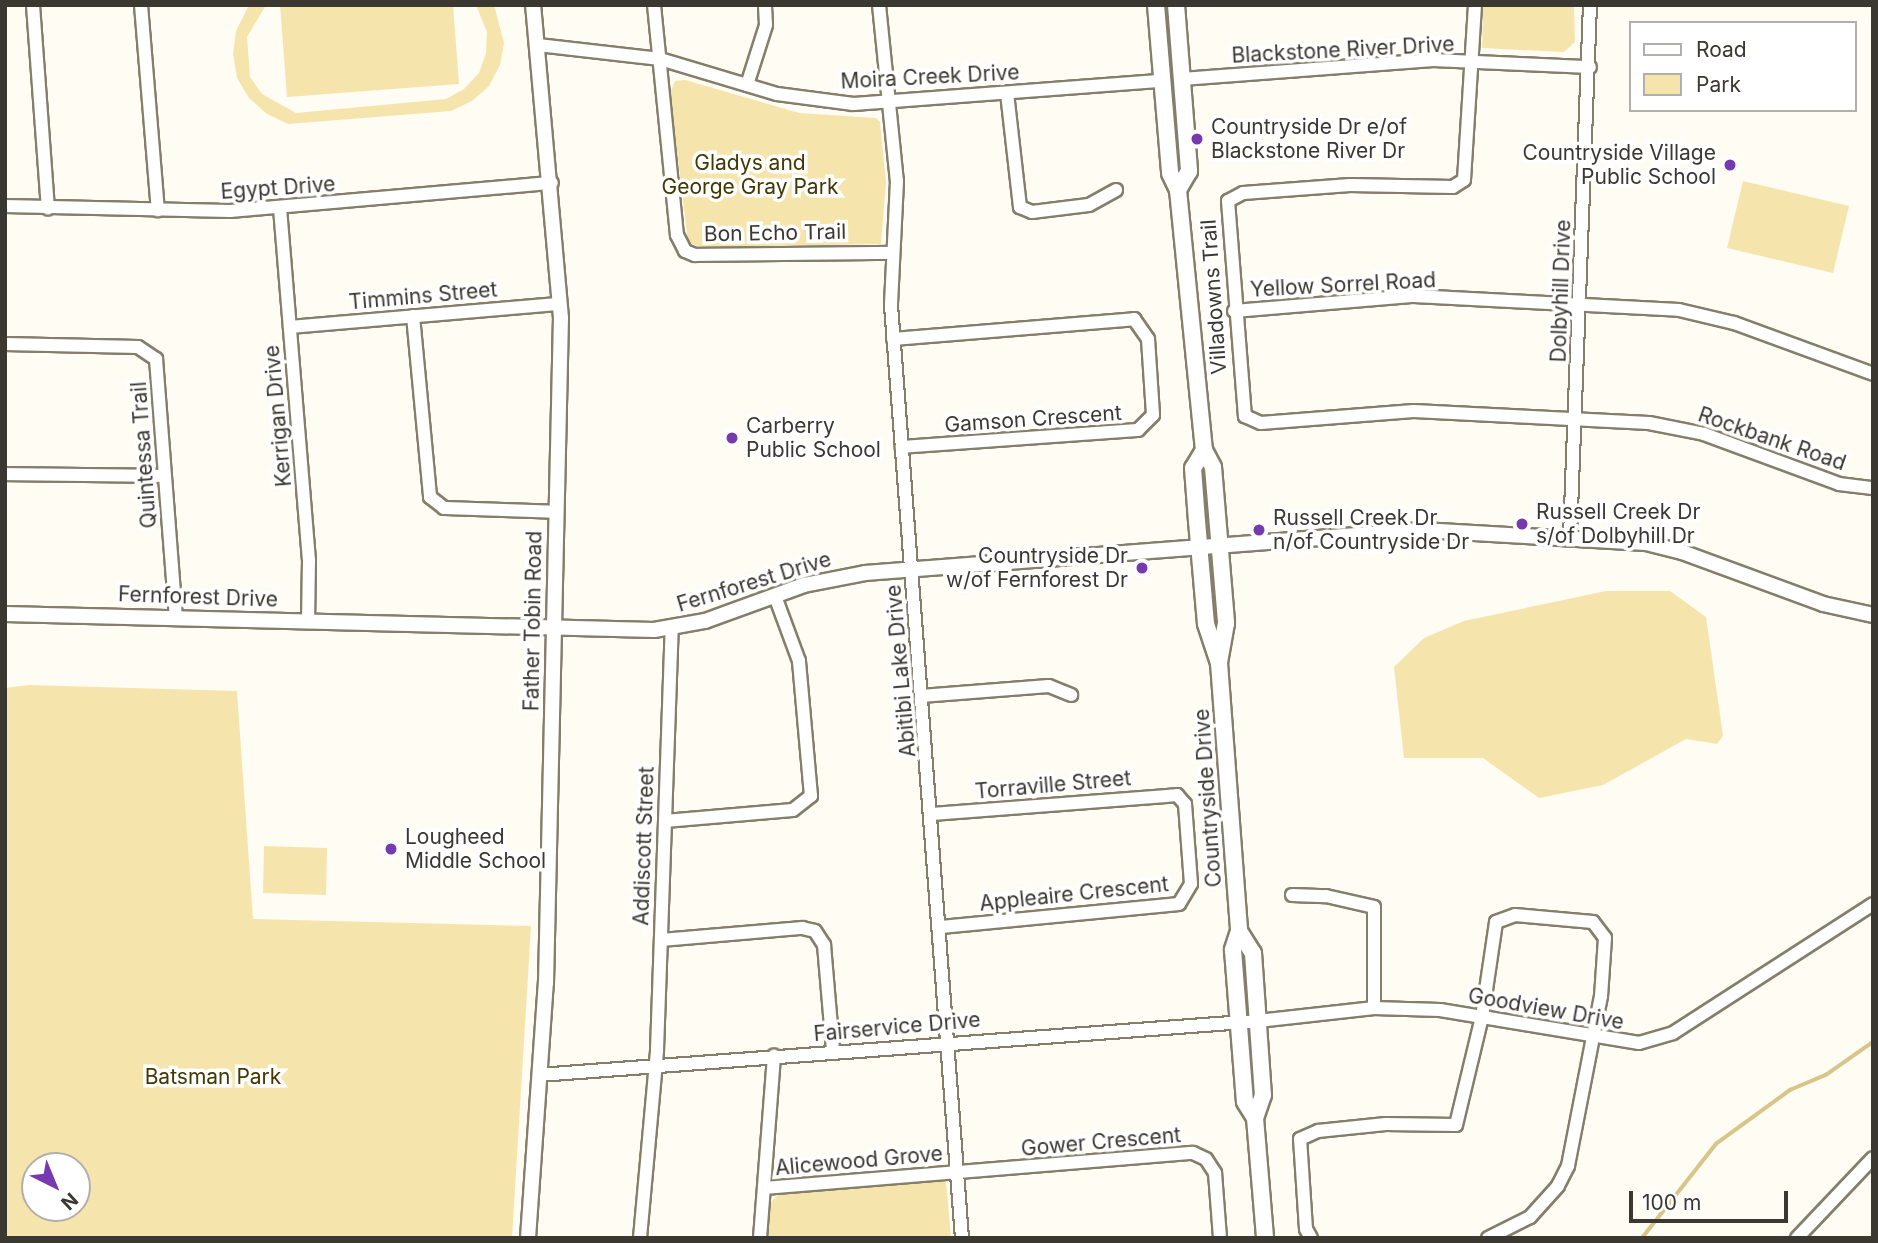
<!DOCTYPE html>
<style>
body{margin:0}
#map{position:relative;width:1878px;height:1243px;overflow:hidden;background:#fefcf3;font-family:Inter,sans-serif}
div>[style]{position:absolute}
.green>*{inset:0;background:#f5e5ac}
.stream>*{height:3.5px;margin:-1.75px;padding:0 1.75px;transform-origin:1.75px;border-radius:1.75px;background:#d8c688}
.roads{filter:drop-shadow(2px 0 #847e6b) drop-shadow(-2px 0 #847e6b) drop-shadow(0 2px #847e6b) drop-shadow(0 -2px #847e6b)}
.minor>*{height:12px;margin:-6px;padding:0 6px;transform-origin:6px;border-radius:6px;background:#fff}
.tertiary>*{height:14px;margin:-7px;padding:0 7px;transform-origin:7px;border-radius:7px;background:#fff}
.secondary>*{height:16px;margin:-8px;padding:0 8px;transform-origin:8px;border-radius:8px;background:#fff}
.dots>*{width:19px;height:19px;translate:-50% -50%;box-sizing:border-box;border:4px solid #fff;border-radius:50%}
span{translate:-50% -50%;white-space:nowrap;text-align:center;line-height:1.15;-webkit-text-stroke:7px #fff;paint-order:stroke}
.street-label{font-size:21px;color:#3a3830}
.poi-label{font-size:21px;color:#3a3830}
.left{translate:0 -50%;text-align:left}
.right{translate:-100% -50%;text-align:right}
.park-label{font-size:21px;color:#433702}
.frame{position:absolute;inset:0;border:7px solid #3a3830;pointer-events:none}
.legend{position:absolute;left:1629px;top:21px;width:228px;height:91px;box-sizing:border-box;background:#fff;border:2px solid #b0afac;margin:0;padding:9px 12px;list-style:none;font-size:21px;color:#3a3830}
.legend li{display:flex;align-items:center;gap:14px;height:35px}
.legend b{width:35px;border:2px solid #b0afac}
.north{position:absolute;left:21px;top:1152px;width:70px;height:70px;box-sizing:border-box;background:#fff;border:2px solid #b0afac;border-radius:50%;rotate:137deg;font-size:19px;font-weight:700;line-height:28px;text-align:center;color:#3a3830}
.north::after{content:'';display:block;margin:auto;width:24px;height:32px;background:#7639ae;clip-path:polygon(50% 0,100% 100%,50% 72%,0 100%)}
.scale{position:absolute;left:1629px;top:1191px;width:159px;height:32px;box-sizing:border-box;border:4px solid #3a3830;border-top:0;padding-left:9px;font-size:21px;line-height:24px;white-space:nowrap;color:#3a3830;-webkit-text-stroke:5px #fff;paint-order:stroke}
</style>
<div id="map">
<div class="green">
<i style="clip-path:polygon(249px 5px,266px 5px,247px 37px,250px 77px,262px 94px,296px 113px,446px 99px,464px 89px,479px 73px,486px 53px,487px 32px,476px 5px,494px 5px,504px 43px,500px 65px,489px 86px,472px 101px,451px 111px,288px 124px,267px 114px,249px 98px,237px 78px,233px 54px,236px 31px)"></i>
<i style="clip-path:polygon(280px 5px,453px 5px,459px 84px,287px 97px)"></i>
<i style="clip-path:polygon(1483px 5px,1574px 5px,1575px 42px,1564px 52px,1482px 48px)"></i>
<i style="clip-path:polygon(685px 80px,799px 113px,876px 118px,880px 122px,886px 182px,881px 244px,700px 247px,688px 242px,670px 93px,675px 81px)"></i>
<i style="clip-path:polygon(1743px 181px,1849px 206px,1833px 273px,1727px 248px)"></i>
<i style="clip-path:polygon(1606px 591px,1670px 591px,1706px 617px,1723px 736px,1717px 744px,1686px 739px,1603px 785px,1539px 798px,1483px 758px,1404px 758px,1394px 667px,1424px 638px,1464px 621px)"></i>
<i style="clip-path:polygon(evenodd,29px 685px,237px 691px,253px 919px,531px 926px,512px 1238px,5px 1238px,5px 688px,29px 685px,35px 1166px,77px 1166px,77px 1208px,35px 1208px,35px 1166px)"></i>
<i style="clip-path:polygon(264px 846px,327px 848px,326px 895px,263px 893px)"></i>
<i style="clip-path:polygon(935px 1181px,946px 1182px,951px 1238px,767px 1238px,769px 1204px,780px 1193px)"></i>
</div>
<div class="stream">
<i style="left:1642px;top:1238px;width:120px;rotate:-51.8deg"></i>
<i style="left:1716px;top:1144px;width:92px;rotate:-36.1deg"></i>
<i style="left:1790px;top:1090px;width:39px;rotate:-23deg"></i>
<i style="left:1826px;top:1075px;width:57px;rotate:-35.1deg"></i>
</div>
<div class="roads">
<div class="minor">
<i style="left:33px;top:5px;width:204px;rotate:85.8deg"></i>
<i style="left:141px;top:5px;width:206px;rotate:85.3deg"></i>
<i style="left:654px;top:5px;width:231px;rotate:84.3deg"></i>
<i style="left:677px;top:235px;width:18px;rotate:63deg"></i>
<i style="left:685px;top:251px;width:11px;rotate:22deg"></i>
<i style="left:695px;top:255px;width:198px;rotate:-0.6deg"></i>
<i style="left:879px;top:5px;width:177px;rotate:84.2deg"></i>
<i style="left:897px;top:181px;width:124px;rotate:92.8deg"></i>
<i style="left:891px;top:305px;width:936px;rotate:85.65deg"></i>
<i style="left:1475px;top:5px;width:175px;rotate:93.6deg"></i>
<i style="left:1464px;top:180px;width:13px;rotate:148deg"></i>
<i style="left:1453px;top:187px;width:103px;rotate:-178.9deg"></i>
<i style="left:1350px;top:185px;width:107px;rotate:175.7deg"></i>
<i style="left:1243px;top:193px;width:17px;rotate:152deg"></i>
<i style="left:1228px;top:201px;width:216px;rotate:85.5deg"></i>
<i style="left:1245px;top:416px;width:17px;rotate:24deg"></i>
<i style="left:1261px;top:423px;width:153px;rotate:-4.5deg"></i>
<i style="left:1414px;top:411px;width:235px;rotate:2.9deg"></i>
<i style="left:1649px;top:423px;width:56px;rotate:11.3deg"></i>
<i style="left:1704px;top:434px;width:144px;rotate:20.3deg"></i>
<i style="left:1839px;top:484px;width:34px;rotate:7deg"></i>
<i style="left:538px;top:45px;width:123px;rotate:6.5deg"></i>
<i style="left:660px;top:59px;width:122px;rotate:16.7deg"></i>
<i style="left:777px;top:94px;width:77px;rotate:7.5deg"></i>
<i style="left:853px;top:104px;width:310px;rotate:-4.3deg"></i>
<i style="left:1182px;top:79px;width:252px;rotate:-4.3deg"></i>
<i style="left:1433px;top:60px;width:157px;rotate:2.6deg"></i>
<i style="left:747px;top:85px;width:63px;rotate:-72.4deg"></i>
<i style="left:766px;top:25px;width:20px;rotate:-93deg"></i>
<i style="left:1007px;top:93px;width:115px;rotate:83.5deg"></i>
<i style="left:1020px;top:207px;width:13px;rotate:23deg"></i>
<i style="left:1032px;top:212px;width:57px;rotate:-7deg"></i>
<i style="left:1089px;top:205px;width:31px;rotate:-29deg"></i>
<i style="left:5px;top:206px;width:225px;rotate:1.3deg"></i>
<i style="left:230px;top:211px;width:323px;rotate:-5deg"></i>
<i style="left:280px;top:208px;width:353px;rotate:85.3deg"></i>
<i style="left:309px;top:560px;width:61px;rotate:90.9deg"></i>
<i style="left:1234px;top:311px;width:181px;rotate:-4.8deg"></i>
<i style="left:1414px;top:296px;width:265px;rotate:3deg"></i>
<i style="left:1679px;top:310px;width:57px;rotate:13.3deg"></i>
<i style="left:1734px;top:323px;width:148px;rotate:20.1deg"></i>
<i style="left:413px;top:316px;width:182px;rotate:84.6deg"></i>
<i style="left:430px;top:497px;width:18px;rotate:38deg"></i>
<i style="left:444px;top:508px;width:112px;rotate:2deg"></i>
<i style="left:290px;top:327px;width:271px;rotate:-4.9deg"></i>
<i style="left:893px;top:339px;width:242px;rotate:-4.7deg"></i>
<i style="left:1134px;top:319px;width:24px;rotate:55deg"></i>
<i style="left:1148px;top:339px;width:76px;rotate:86.2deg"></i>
<i style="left:1153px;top:415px;width:21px;rotate:135deg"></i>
<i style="left:1138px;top:430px;width:237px;rotate:175.9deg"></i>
<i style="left:5px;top:344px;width:133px;rotate:1.3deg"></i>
<i style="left:138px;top:347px;width:22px;rotate:34deg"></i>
<i style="left:156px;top:359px;width:260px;rotate:85.6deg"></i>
<i style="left:5px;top:474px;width:159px;rotate:0.7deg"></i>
<i style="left:1570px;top:537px;width:532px;rotate:-87.85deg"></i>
<i style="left:921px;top:696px;width:128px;rotate:-4.5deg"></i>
<i style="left:1049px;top:686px;width:24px;rotate:22deg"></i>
<i style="left:932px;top:814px;width:246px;rotate:-4.4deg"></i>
<i style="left:1177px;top:795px;width:12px;rotate:48deg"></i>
<i style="left:1185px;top:804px;width:80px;rotate:85.7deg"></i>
<i style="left:1191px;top:884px;width:23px;rotate:121deg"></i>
<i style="left:1179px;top:904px;width:239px;rotate:174.5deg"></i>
<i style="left:665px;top:821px;width:128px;rotate:-4.9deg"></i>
<i style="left:793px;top:810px;width:23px;rotate:-38deg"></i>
<i style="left:811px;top:796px;width:136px;rotate:-95.1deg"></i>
<i style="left:799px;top:661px;width:69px;rotate:-110.3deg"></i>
<i style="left:1292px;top:895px;width:34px;rotate:2deg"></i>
<i style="left:1326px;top:896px;width:49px;rotate:12.9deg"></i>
<i style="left:1374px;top:907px;width:101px;rotate:90deg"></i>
<i style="left:661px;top:940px;width:142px;rotate:-4.9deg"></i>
<i style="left:802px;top:928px;width:13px;rotate:13deg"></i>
<i style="left:815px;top:931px;width:17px;rotate:57deg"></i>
<i style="left:824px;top:945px;width:106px;rotate:85.1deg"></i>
<i style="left:539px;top:1075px;width:721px;rotate:-4.3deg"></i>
<i style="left:1258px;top:1021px;width:117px;rotate:-6.4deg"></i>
<i style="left:1374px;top:1008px;width:66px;rotate:1.7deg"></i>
<i style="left:1440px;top:1010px;width:202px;rotate:9.4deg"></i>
<i style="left:1639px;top:1043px;width:35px;rotate:-16deg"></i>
<i style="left:1673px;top:1033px;width:238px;rotate:-32.8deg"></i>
<i style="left:764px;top:1188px;width:430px;rotate:-4.7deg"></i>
<i style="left:1193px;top:1153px;width:14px;rotate:25deg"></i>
<i style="left:1206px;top:1159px;width:17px;rotate:57deg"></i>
<i style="left:1215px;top:1173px;width:65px;rotate:85.6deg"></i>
<i style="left:640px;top:1238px;width:189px;rotate:-84.8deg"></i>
<i style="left:657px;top:1050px;width:422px;rotate:-88deg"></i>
<i style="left:760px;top:1238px;width:183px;rotate:-85.6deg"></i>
<i style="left:1311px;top:1238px;width:10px;rotate:-119deg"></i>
<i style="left:1306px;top:1229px;width:90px;rotate:-93.8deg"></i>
<i style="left:1300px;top:1139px;width:20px;rotate:-24deg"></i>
<i style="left:1318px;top:1131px;width:68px;rotate:-5.9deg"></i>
<i style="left:1386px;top:1124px;width:70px;rotate:0.8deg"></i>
<i style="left:1456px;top:1125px;width:111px;rotate:-76.5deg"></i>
<i style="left:1482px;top:1017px;width:96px;rotate:-81.6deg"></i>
<i style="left:1496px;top:922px;width:20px;rotate:-20deg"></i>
<i style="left:1515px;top:915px;width:78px;rotate:5.1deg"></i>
<i style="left:1593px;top:922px;width:20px;rotate:53deg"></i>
<i style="left:1605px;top:938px;width:58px;rotate:93.9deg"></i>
<i style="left:1601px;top:996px;width:173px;rotate:101deg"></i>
<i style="left:1568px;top:1166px;width:22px;rotate:117deg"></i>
<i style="left:1558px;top:1186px;width:42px;rotate:132.1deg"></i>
<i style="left:1530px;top:1217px;width:47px;rotate:153.4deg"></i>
<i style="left:1797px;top:1238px;width:110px;rotate:-46.5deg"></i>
</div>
<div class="tertiary">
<i style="left:5px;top:614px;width:649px;rotate:1.41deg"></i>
<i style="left:654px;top:630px;width:52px;rotate:-10deg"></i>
<i style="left:705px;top:621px;width:105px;rotate:-20deg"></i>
<i style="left:804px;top:585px;width:62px;rotate:-11.1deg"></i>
<i style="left:865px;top:573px;width:559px;rotate:-4.41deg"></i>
<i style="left:1422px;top:530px;width:224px;rotate:3.3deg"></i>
<i style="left:1646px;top:543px;width:37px;rotate:14deg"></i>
<i style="left:1682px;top:552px;width:150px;rotate:20.2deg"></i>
<i style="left:1823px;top:604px;width:51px;rotate:12.4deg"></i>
<i style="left:528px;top:1238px;width:256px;rotate:-86deg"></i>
<i style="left:546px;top:983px;width:665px;rotate:-88.71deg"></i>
<i style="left:561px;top:318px;width:314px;rotate:-95.1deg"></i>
</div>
<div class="secondary">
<i style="left:1156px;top:5px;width:169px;rotate:85.2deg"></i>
<i style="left:1170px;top:173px;width:19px;rotate:65deg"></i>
<i style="left:1178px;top:190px;width:261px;rotate:84.3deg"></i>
<i style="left:1204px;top:450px;width:19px;rotate:62deg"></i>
<i style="left:1213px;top:467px;width:157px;rotate:85.2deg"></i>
<i style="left:1226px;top:623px;width:39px;rotate:100deg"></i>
<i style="left:1176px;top:5px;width:167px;rotate:85.5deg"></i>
<i style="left:1189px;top:171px;width:22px;rotate:120deg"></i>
<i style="left:1204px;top:450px;width:21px;rotate:121deg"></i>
<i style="left:1193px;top:468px;width:53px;rotate:85.7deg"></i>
<i style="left:1197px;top:521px;width:103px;rotate:85deg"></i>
<i style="left:1206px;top:624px;width:41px;rotate:71.6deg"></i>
<i style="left:1219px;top:663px;width:269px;rotate:85.7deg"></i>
<i style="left:1239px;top:931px;width:20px;rotate:108deg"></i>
<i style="left:1233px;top:950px;width:152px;rotate:85.5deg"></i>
<i style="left:1245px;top:1102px;width:19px;rotate:58deg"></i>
<i style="left:1239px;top:931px;width:26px;rotate:58deg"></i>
<i style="left:1253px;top:953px;width:142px;rotate:86deg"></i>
<i style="left:1263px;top:1095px;width:24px;rotate:109deg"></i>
<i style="left:1255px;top:1118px;width:120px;rotate:85.2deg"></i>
</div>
</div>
<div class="dots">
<i style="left:1197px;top:139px;background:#7639ae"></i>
<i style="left:1730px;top:165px;background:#7639ae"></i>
<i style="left:732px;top:438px;background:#7639ae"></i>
<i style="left:1522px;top:524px;background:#7639ae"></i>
<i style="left:1259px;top:530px;background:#7639ae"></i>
<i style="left:1142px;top:568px;background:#7639ae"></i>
<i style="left:391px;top:849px;background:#7639ae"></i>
</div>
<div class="street-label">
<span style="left:1343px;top:50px;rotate:-3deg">Blackstone River Drive</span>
<span style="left:930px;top:77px;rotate:-3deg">Moira Creek Drive</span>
<span style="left:278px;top:188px;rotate:-4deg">Egypt Drive</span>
<span style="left:775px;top:233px;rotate:-1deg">Bon Echo Trail</span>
<span style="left:1343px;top:285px;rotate:-3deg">Yellow Sorrel Road</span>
<span style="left:1561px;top:291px;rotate:-88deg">Dolbyhill Drive</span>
<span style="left:423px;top:296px;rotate:-5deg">Timmins Street</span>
<span style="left:1214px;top:297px;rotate:-94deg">Villadowns Trail</span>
<span style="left:278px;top:416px;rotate:-95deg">Kerrigan Drive</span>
<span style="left:1033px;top:419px;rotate:-4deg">Gamson Crescent</span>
<span style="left:1772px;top:439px;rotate:19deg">Rockbank Road</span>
<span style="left:144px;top:455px;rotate:-94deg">Quintessa Trail</span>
<span style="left:754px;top:582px;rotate:-17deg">Fernforest Drive</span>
<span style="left:198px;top:597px;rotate:2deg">Fernforest Drive</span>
<span style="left:533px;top:621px;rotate:-89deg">Father Tobin Road</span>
<span style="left:901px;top:671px;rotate:-95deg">Abitibi Lake Drive</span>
<span style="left:1053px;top:785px;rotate:-5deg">Torraville Street</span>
<span style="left:1208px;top:798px;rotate:-94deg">Countryside Drive</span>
<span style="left:644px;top:846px;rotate:-88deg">Addiscott Street</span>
<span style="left:1074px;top:894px;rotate:-6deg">Appleaire Crescent</span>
<span style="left:1546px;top:1009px;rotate:10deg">Goodview Drive</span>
<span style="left:897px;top:1027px;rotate:-5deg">Fairservice Drive</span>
<span style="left:1101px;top:1142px;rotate:-5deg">Gower Crescent</span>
<span style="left:859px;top:1161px;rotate:-5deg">Alicewood Grove</span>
</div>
<div class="poi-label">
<span class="left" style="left:1211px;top:139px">Countryside Dr e/of<br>Blackstone River Dr</span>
<span class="right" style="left:1716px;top:165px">Countryside Village<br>Public School</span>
<span class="left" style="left:746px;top:438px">Carberry<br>Public School</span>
<span class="left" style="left:1536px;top:524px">Russell Creek Dr<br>s/of Dolbyhill Dr</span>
<span class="left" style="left:1273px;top:530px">Russell Creek Dr<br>n/of Countryside Dr</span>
<span class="right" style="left:1128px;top:568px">Countryside Dr<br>w/of Fernforest Dr</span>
<span class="left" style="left:405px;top:849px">Lougheed<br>Middle School</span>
</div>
<div class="park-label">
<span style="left:750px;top:175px">Gladys and<br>George Gray Park</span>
<span style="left:213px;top:1077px">Batsman Park</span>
</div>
<div class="frame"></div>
<ul class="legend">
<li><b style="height:9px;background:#fff"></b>Road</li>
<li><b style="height:19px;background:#f5e5ac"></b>Park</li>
</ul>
<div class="north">N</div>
<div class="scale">100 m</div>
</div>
